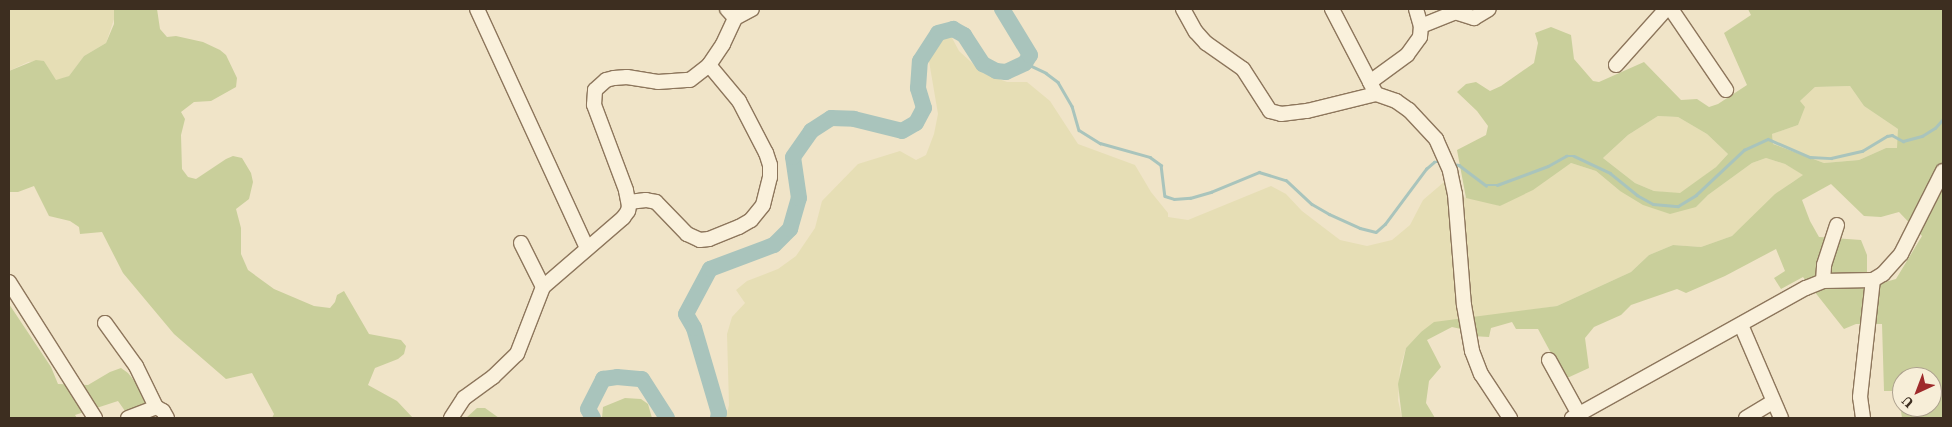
<!DOCTYPE html>
<style>
body{margin:0}
#map{position:relative;width:1952px;height:427px;overflow:hidden;background:#f0e4c8;font-family:"Source Serif 4",serif}
div>[style]{position:absolute}
.farmland>*{inset:0;background:#e6deb5}
.green>*{inset:0;background:#c9cf9b}
.stream>*{height:2.5px;margin:-1.25px;padding:0 1.25px;transform-origin:1.25px;border-radius:1.25px;background:#a9c4bc}
.river>*{height:16px;margin:-8px;padding:0 8px;transform-origin:8px;border-radius:8px;background:#a9c4bc}
.roads{filter:drop-shadow(1px 0 #8d765c) drop-shadow(-1px 0 #8d765c) drop-shadow(0 1px #8d765c) drop-shadow(0 -1px #8d765c)}
.minor>*{height:14px;margin:-7px;padding:0 7px;transform-origin:7px;border-radius:7px;background:#faf1dc}
span{translate:-50% -50%;white-space:nowrap;text-align:center;line-height:1.15;-webkit-text-stroke:4px #f7eed8;paint-order:stroke}
.frame{position:absolute;inset:0;border:10px solid #3d2e20;pointer-events:none}
.north{position:absolute;left:1892px;top:367px;width:50px;height:50px;box-sizing:border-box;background:#f7eed8;border:1px solid #ada18e;border-radius:50%;rotate:223deg;font-size:14px;font-weight:700;line-height:20px;text-align:center;color:#3d2e20}
.north::after{content:'';display:block;margin:auto;width:18px;height:22px;background:#9e2a2b;clip-path:polygon(50% 0,100% 100%,50% 72%,0 100%)}
</style>
<div id="map">
<div class="farmland">
<i style="clip-path:polygon(9px 9px,114px 9px,115px 16px,106px 43px,84px 56px,69px 76px,56px 81px,44px 61px,28px 62px,9px 71px)"></i>
<i style="clip-path:polygon(950px 34px,959px 51px,983px 73px,1007px 82px,1027px 82px,1050px 101px,1078px 144px,1135px 165px,1151px 192px,1168px 213px,1168px 217px,1188px 220px,1271px 186px,1286px 194px,1302px 211px,1340px 240px,1367px 246px,1392px 240px,1410px 225px,1423px 200px,1444px 182px,1451px 196px,1478px 199px,1500px 206px,1571px 163px,1596px 171px,1620px 191px,1696px 207px,1708px 195px,1752px 163px,1766px 158px,1785px 164px,1804px 175px,1791px 183px,1732px 236px,1701px 247px,1673px 245px,1649px 255px,1631px 272px,1557px 306px,1462px 320px,1421px 332px,1406px 348px,1400px 368px,1398px 400px,1402px 418px,726px 418px,729px 405px,727px 334px,732px 317px,745px 303px,736px 290px,747px 281px,778px 269px,796px 256px,815px 228px,822px 201px,858px 164px,900px 151px,916px 160px,926px 155px,934px 134px,938px 114px,929px 61px,940px 39px)"></i>
<i style="clip-path:polygon(1850px 86px,1864px 106px,1898px 129px,1898px 148px,1886px 148px,1859px 160px,1824px 163px,1773px 144px,1772px 134px,1798px 125px,1800px 101px,1815px 87px)"></i>
<i style="clip-path:polygon(1658px 116px,1678px 117px,1707px 134px,1728px 154px,1716px 167px,1680px 194px,1654px 191px,1635px 183px,1603px 158px,1628px 135px)"></i>
</div>
<div class="green">
<i style="clip-path:polygon(114px 9px,157px 9px,160px 29px,167px 37px,176px 36px,203px 42px,220px 50px,226px 55px,237px 78px,236px 87px,211px 101px,194px 102px,181px 112px,185px 119px,181px 135px,182px 169px,188px 177px,196px 179px,226px 159px,233px 156px,242px 158px,251px 173px,253px 182px,249px 199px,236px 209px,241px 228px,241px 254px,248px 270px,274px 289px,314px 306px,330px 308px,335px 302px,337px 295px,344px 291px,369px 334px,401px 340px,406px 346px,404px 354px,398px 359px,375px 368px,368px 385px,397px 401px,413px 418px,272px 418px,274px 414px,252px 373px,226px 379px,174px 334px,123px 273px,102px 232px,80px 234px,79px 227px,70px 221px,49px 216px,34px 186px,18px 192px,9px 192px,9px 71px,36px 60px,44px 61px,56px 80px,69px 76px,84px 56px,106px 43px,114px 24px)"></i>
<i style="clip-path:polygon(evenodd,1748px 9px,1943px 9px,1943px 418px,1902px 418px,1898px 391px,1884px 391px,1882px 324px,1856px 324px,1844px 329px,1803px 277px,1781px 289px,1774px 278px,1785px 271px,1776px 249px,1725px 276px,1686px 293px,1677px 289px,1631px 305px,1621px 315px,1594px 327px,1585px 338px,1589px 368px,1565px 379px,1538px 329px,1516px 329px,1512px 322px,1491px 328px,1489px 337px,1472px 336px,1461px 329px,1452px 327px,1427px 340px,1441px 367px,1429px 381px,1426px 403px,1435px 418px,1402px 418px,1398px 384px,1406px 348px,1421px 332px,1434px 322px,1557px 306px,1631px 272px,1649px 255px,1673px 245px,1701px 247px,1732px 236px,1775px 194px,1803px 175px,1785px 164px,1766px 158px,1752px 163px,1708px 195px,1696px 207px,1670px 214px,1643px 205px,1620px 191px,1596px 171px,1571px 163px,1533px 190px,1500px 206px,1466px 198px,1457px 150px,1486px 135px,1488px 126px,1477px 111px,1457px 92px,1466px 84px,1476px 82px,1490px 91px,1501px 86px,1534px 63px,1538px 43px,1535px 33px,1551px 27px,1571px 35px,1574px 59px,1593px 81px,1599px 82px,1644px 62px,1681px 100px,1697px 99px,1709px 107px,1718px 104px,1747px 85px,1724px 33px,1751px 15px,1748px 9px,1850px 86px,1864px 106px,1898px 129px,1897px 148px,1886px 148px,1859px 160px,1824px 163px,1773px 144px,1772px 134px,1798px 125px,1805px 107px,1800px 101px,1815px 87px,1850px 86px,1748px 9px,1658px 116px,1678px 117px,1707px 134px,1728px 154px,1716px 167px,1680px 193px,1654px 191px,1635px 183px,1603px 158px,1628px 135px,1658px 116px,1748px 9px,1831px 184px,1864px 216px,1881px 217px,1899px 212px,1922px 236px,1896px 279px,1867px 287px,1867px 255px,1861px 240px,1819px 237px,1810px 221px,1802px 200px,1831px 184px,1748px 9px,1902px 377px,1932px 377px,1932px 407px,1902px 407px,1902px 377px)"></i>
<i style="clip-path:polygon(9px 304px,51px 367px,58px 384px,88px 385px,110px 372px,121px 368px,128px 373px,140px 388px,155px 418px,130px 418px,118px 401px,75px 415px,77px 418px,9px 418px)"></i>
<i style="clip-path:polygon(625px 398px,641px 399px,648px 404px,652px 418px,602px 418px,603px 407px)"></i>
<i style="clip-path:polygon(477px 408px,485px 408px,499px 418px,466px 418px)"></i>
</div>
<div class="stream">
<i style="left:1025px;top:63px;width:23px;rotate:25deg"></i>
<i style="left:1046px;top:73px;width:15px;rotate:37deg"></i>
<i style="left:1058px;top:82px;width:28px;rotate:60deg"></i>
<i style="left:1072px;top:106px;width:25px;rotate:74deg"></i>
<i style="left:1079px;top:130px;width:25px;rotate:32deg"></i>
<i style="left:1100px;top:143px;width:52px;rotate:15.6deg"></i>
<i style="left:1150px;top:157px;width:14px;rotate:36deg"></i>
<i style="left:1161px;top:165px;width:31px;rotate:83deg"></i>
<i style="left:1165px;top:196px;width:9px;rotate:18deg"></i>
<i style="left:1174px;top:199px;width:16px;rotate:-4deg"></i>
<i style="left:1190px;top:198px;width:22px;rotate:-16deg"></i>
<i style="left:1211px;top:192px;width:52px;rotate:-22.6deg"></i>
<i style="left:1259px;top:172px;width:28px;rotate:17deg"></i>
<i style="left:1286px;top:180px;width:35px;rotate:43deg"></i>
<i style="left:1312px;top:204px;width:20px;rotate:30deg"></i>
<i style="left:1329px;top:214px;width:34px;rotate:24deg"></i>
<i style="left:1360px;top:228px;width:16px;rotate:14deg"></i>
<i style="left:1376px;top:232px;width:12px;rotate:-42deg"></i>
<i style="left:1385px;top:224px;width:69px;rotate:-53.3deg"></i>
<i style="left:1426px;top:169px;width:11px;rotate:-41deg"></i>
<i style="left:1434px;top:162px;width:8px"></i>
<i style="left:1452px;top:164px;width:7px;rotate:8deg"></i>
<i style="left:1459px;top:165px;width:34px;rotate:37deg"></i>
<i style="left:1486px;top:185px;width:11px"></i>
<i style="left:1497px;top:185px;width:54px;rotate:-20.4deg"></i>
<i style="left:1548px;top:166px;width:21px;rotate:-29deg"></i>
<i style="left:1566px;top:156px;width:8px"></i>
<i style="left:1574px;top:156px;width:40px;rotate:25deg"></i>
<i style="left:1610px;top:173px;width:35px;rotate:39deg"></i>
<i style="left:1637px;top:195px;width:18px;rotate:29deg"></i>
<i style="left:1653px;top:204px;width:25px;rotate:5deg"></i>
<i style="left:1678px;top:206px;width:21px;rotate:-31deg"></i>
<i style="left:1696px;top:195px;width:66px;rotate:-43.2deg"></i>
<i style="left:1744px;top:150px;width:26px;rotate:-25deg"></i>
<i style="left:1768px;top:139px;width:46px;rotate:23.2deg"></i>
<i style="left:1810px;top:157px;width:21px;rotate:3deg"></i>
<i style="left:1831px;top:158px;width:32px;rotate:-13deg"></i>
<i style="left:1862px;top:151px;width:29px;rotate:-31deg"></i>
<i style="left:1887px;top:136px;width:5px;rotate:-11deg"></i>
<i style="left:1892px;top:135px;width:13px;rotate:29deg"></i>
<i style="left:1903px;top:141px;width:20px;rotate:-15deg"></i>
<i style="left:1922px;top:136px;width:15px;rotate:-32deg"></i>
<i style="left:1935px;top:128px;width:12px;rotate:-48deg"></i>
</div>
<div class="river">
<i style="left:593px;top:418px;width:10px;rotate:-119deg"></i>
<i style="left:588px;top:409px;width:34px;rotate:-63deg"></i>
<i style="left:603px;top:379px;width:14px;rotate:-8deg"></i>
<i style="left:617px;top:377px;width:25px;rotate:5deg"></i>
<i style="left:642px;top:379px;width:46px;rotate:57.3deg"></i>
<i style="left:718px;top:418px;width:5px;rotate:-79deg"></i>
<i style="left:719px;top:413px;width:89px;rotate:-106.4deg"></i>
<i style="left:694px;top:328px;width:16px;rotate:-120deg"></i>
<i style="left:686px;top:314px;width:51px;rotate:-61.9deg"></i>
<i style="left:710px;top:269px;width:68px;rotate:-20.6deg"></i>
<i style="left:774px;top:245px;width:23px;rotate:-45deg"></i>
<i style="left:790px;top:229px;width:32px;rotate:-74deg"></i>
<i style="left:799px;top:198px;width:41px;rotate:-98.3deg"></i>
<i style="left:793px;top:157px;width:32px;rotate:-55deg"></i>
<i style="left:811px;top:131px;width:24px;rotate:-33deg"></i>
<i style="left:831px;top:118px;width:23px;rotate:2deg"></i>
<i style="left:854px;top:119px;width:49px;rotate:14deg"></i>
<i style="left:902px;top:131px;width:16px;rotate:-30deg"></i>
<i style="left:916px;top:123px;width:17px;rotate:-62deg"></i>
<i style="left:924px;top:108px;width:21px;rotate:-107deg"></i>
<i style="left:918px;top:88px;width:27px;rotate:-86deg"></i>
<i style="left:920px;top:61px;width:33px;rotate:-57deg"></i>
<i style="left:938px;top:33px;width:16px;rotate:-15deg"></i>
<i style="left:953px;top:29px;width:13px;rotate:29deg"></i>
<i style="left:964px;top:35px;width:35px;rotate:57deg"></i>
<i style="left:983px;top:64px;width:15px;rotate:28deg"></i>
<i style="left:996px;top:71px;width:10px;rotate:6deg"></i>
<i style="left:1006px;top:72px;width:21px;rotate:-25deg"></i>
<i style="left:1025px;top:63px;width:9px;rotate:-58deg"></i>
<i style="left:1030px;top:55px;width:54px;rotate:-121.3deg"></i>
</div>
<div class="roads">
<div class="minor">
<i style="left:477px;top:9px;width:263px;rotate:65.3deg"></i>
<i style="left:727px;top:9px;width:12px;rotate:48deg"></i>
<i style="left:1183px;top:9px;width:26px;rotate:61deg"></i>
<i style="left:1196px;top:32px;width:15px;rotate:48deg"></i>
<i style="left:1206px;top:43px;width:45px;rotate:35.1deg"></i>
<i style="left:1243px;top:69px;width:50px;rotate:57.3deg"></i>
<i style="left:1270px;top:111px;width:11px;rotate:15deg"></i>
<i style="left:1281px;top:114px;width:26px;rotate:-7deg"></i>
<i style="left:1307px;top:111px;width:71px;rotate:-13.8deg"></i>
<i style="left:1376px;top:94px;width:21px;rotate:19deg"></i>
<i style="left:1396px;top:101px;width:16px;rotate:35deg"></i>
<i style="left:1409px;top:110px;width:40px;rotate:47deg"></i>
<i style="left:1436px;top:139px;width:35px;rotate:66deg"></i>
<i style="left:1450px;top:171px;width:24px;rotate:78deg"></i>
<i style="left:1455px;top:194px;width:111px;rotate:85.4deg"></i>
<i style="left:1464px;top:305px;width:47px;rotate:80.1deg"></i>
<i style="left:1472px;top:351px;width:25px;rotate:69deg"></i>
<i style="left:1481px;top:374px;width:53px;rotate:56.6deg"></i>
<i style="left:1332px;top:9px;width:82px;rotate:62.5deg"></i>
<i style="left:1416px;top:9px;width:18px;rotate:74deg"></i>
<i style="left:1671px;top:9px;width:98px;rotate:55.8deg"></i>
<i style="left:1616px;top:65px;width:75px;rotate:-48.2deg"></i>
<i style="left:1376px;top:94px;width:13px;rotate:-117deg"></i>
<i style="left:1370px;top:82px;width:46px;rotate:-36.1deg"></i>
<i style="left:1407px;top:55px;width:22px;rotate:-54deg"></i>
<i style="left:1420px;top:37px;width:11px;rotate:-85deg"></i>
<i style="left:1421px;top:26px;width:37px;rotate:-22deg"></i>
<i style="left:1455px;top:12px;width:20px;rotate:18deg"></i>
<i style="left:1474px;top:18px;width:17px;rotate:-31deg"></i>
<i style="left:629px;top:202px;width:17px;rotate:-7deg"></i>
<i style="left:646px;top:200px;width:10px;rotate:11deg"></i>
<i style="left:656px;top:202px;width:45px;rotate:45.9deg"></i>
<i style="left:687px;top:234px;width:14px;rotate:25deg"></i>
<i style="left:700px;top:240px;width:9px;rotate:-6deg"></i>
<i style="left:709px;top:239px;width:32px;rotate:-22deg"></i>
<i style="left:739px;top:227px;width:14px;rotate:-30deg"></i>
<i style="left:751px;top:220px;width:19px;rotate:-51deg"></i>
<i style="left:763px;top:205px;width:29px;rotate:-76deg"></i>
<i style="left:770px;top:177px;width:12px;rotate:-90deg"></i>
<i style="left:770px;top:165px;width:13px;rotate:-108deg"></i>
<i style="left:766px;top:153px;width:59px;rotate:-117.4deg"></i>
<i style="left:739px;top:101px;width:47px;rotate:-129.8deg"></i>
<i style="left:521px;top:243px;width:49px;rotate:63.4deg"></i>
<i style="left:1823px;top:281px;width:16px;rotate:-86deg"></i>
<i style="left:1824px;top:265px;width:42px;rotate:-72deg"></i>
<i style="left:9px;top:282px;width:161px;rotate:57.7deg"></i>
<i style="left:105px;top:323px;width:53px;rotate:54.2deg"></i>
<i style="left:136px;top:366px;width:46px;rotate:64deg"></i>
<i style="left:1741px;top:325px;width:101px;rotate:66.7deg"></i>
<i style="left:1549px;top:360px;width:66px;rotate:61.1deg"></i>
<i style="left:128px;top:418px;width:30px;rotate:-21deg"></i>
<i style="left:156px;top:407px;width:8px;rotate:30deg"></i>
<i style="left:163px;top:411px;width:8px;rotate:60deg"></i>
<i style="left:451px;top:418px;width:24px;rotate:-57deg"></i>
<i style="left:464px;top:398px;width:36px;rotate:-36deg"></i>
<i style="left:493px;top:377px;width:33px;rotate:-44deg"></i>
<i style="left:517px;top:354px;width:72px;rotate:-68.8deg"></i>
<i style="left:543px;top:287px;width:106px;rotate:-40.8deg"></i>
<i style="left:623px;top:218px;width:9px;rotate:-54deg"></i>
<i style="left:628px;top:211px;width:5px;rotate:-79deg"></i>
<i style="left:629px;top:206px;width:16px;rotate:-101deg"></i>
<i style="left:626px;top:190px;width:91px;rotate:-110.6deg"></i>
<i style="left:594px;top:105px;width:15px;rotate:-86deg"></i>
<i style="left:595px;top:90px;width:15px;rotate:-42deg"></i>
<i style="left:606px;top:80px;width:8px;rotate:-14deg"></i>
<i style="left:614px;top:78px;width:13px;rotate:-4deg"></i>
<i style="left:627px;top:77px;width:31px;rotate:9deg"></i>
<i style="left:658px;top:82px;width:32px;rotate:-4deg"></i>
<i style="left:690px;top:80px;width:24px;rotate:-38deg"></i>
<i style="left:709px;top:65px;width:25px;rotate:-56deg"></i>
<i style="left:723px;top:44px;width:29px;rotate:-65deg"></i>
<i style="left:735px;top:18px;width:19px;rotate:-28deg"></i>
<i style="left:1572px;top:418px;width:268px;rotate:-29.1deg"></i>
<i style="left:1806px;top:288px;width:18px;rotate:-22deg"></i>
<i style="left:1823px;top:281px;width:50px;rotate:-1.1deg"></i>
<i style="left:1873px;top:280px;width:12px;rotate:-31deg"></i>
<i style="left:1883px;top:274px;width:27px;rotate:-48deg"></i>
<i style="left:1901px;top:254px;width:93px;rotate:-63.2deg"></i>
<i style="left:1746px;top:418px;width:31px;rotate:-31deg"></i>
<i style="left:1863px;top:418px;width:21px;rotate:-98deg"></i>
<i style="left:1860px;top:397px;width:118px;rotate:-83.7deg"></i>
</div>
</div>
<div class="frame"></div>
<div class="north">U</div>
</div>
